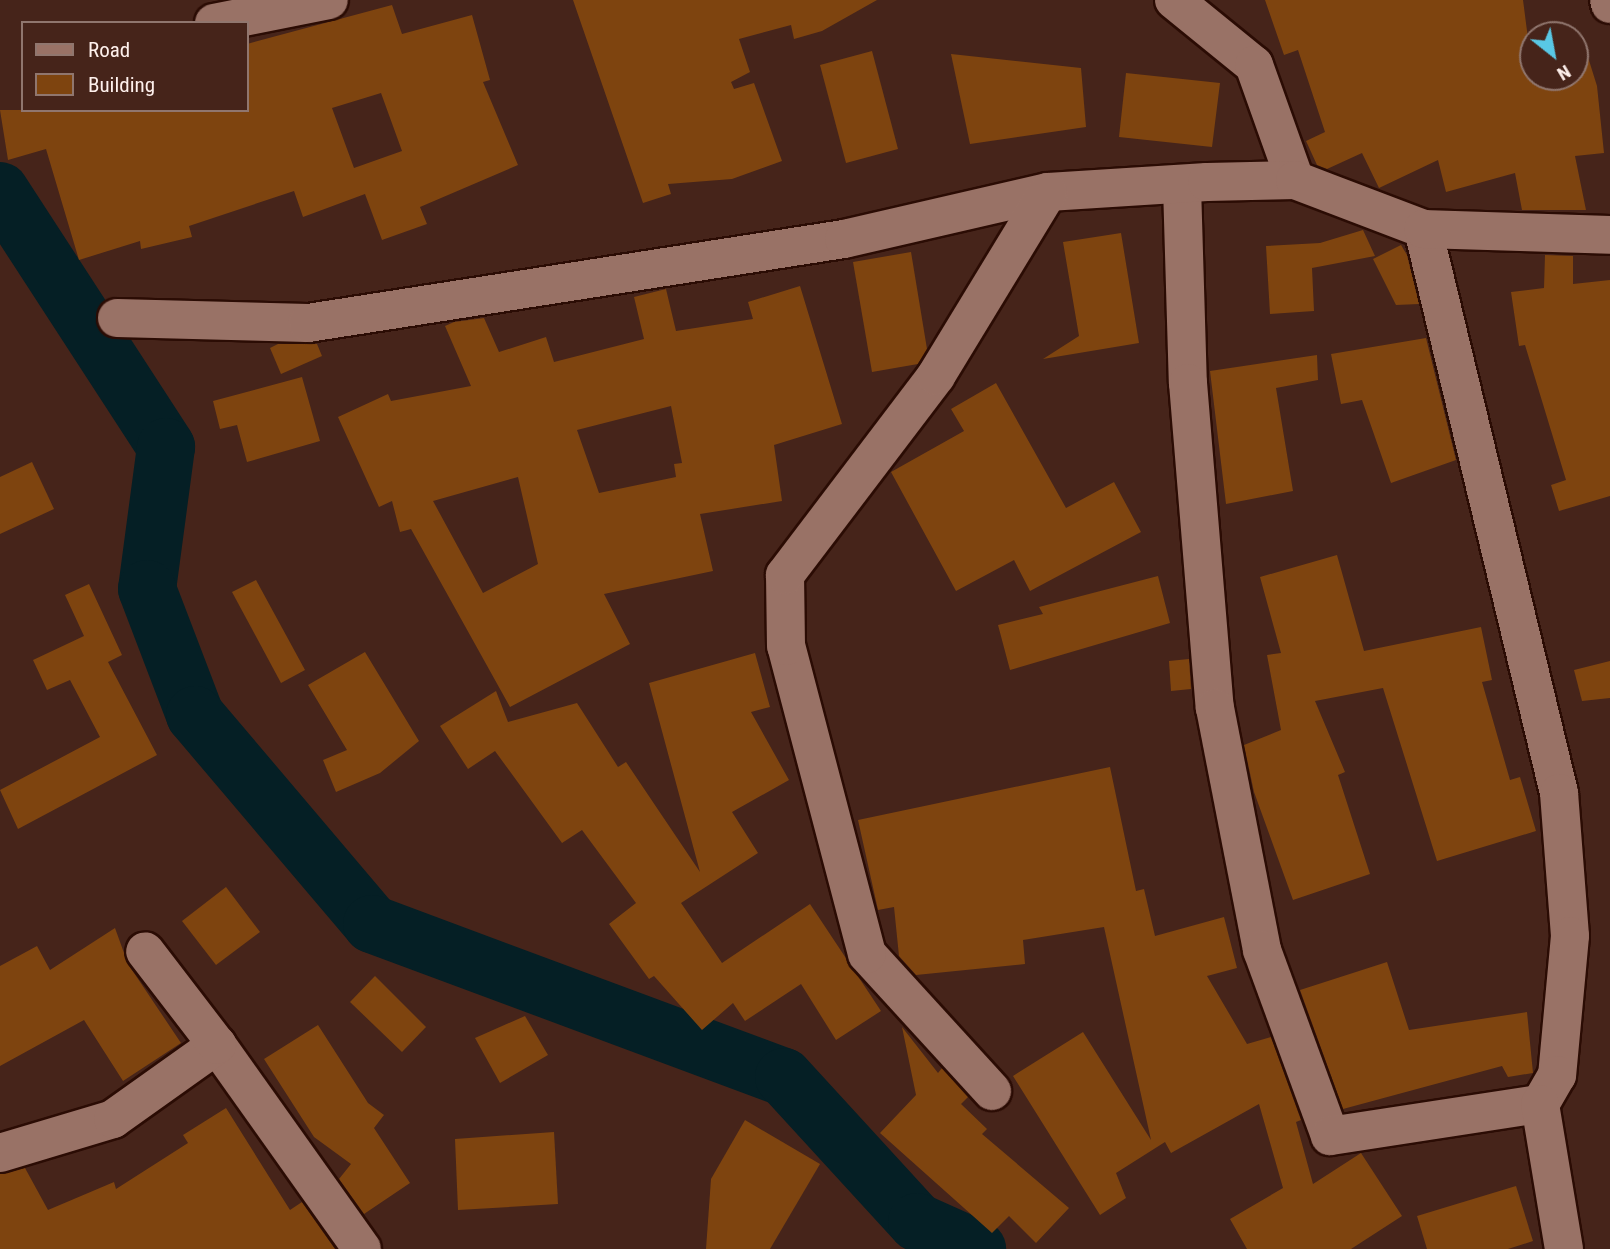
<!DOCTYPE html>
<style>
body{margin:0}
#map{position:relative;width:1610px;height:1249px;overflow:hidden;background:#46241a;font-family:"Roboto Condensed",sans-serif}
div>[style]{position:absolute}
.river>*{height:58px;margin:-29px;padding:0 29px;transform-origin:29px;border-radius:29px;background:#051f25}
.building>*{inset:0;background:#7e440f}
.roads{filter:drop-shadow(2px 0 #2b0c04) drop-shadow(-2px 0 #2b0c04) drop-shadow(0 2px #2b0c04) drop-shadow(0 -2px #2b0c04)}
.minor>*{height:38px;margin:-19px;padding:0 19px;transform-origin:19px;border-radius:19px;background:#997266}
span{translate:-50% -50%;white-space:nowrap;text-align:center;line-height:1.15;-webkit-text-stroke:6px #46241a;paint-order:stroke}
.legend{position:absolute;left:21px;top:21px;width:228px;height:91px;box-sizing:border-box;background:#46241a;border:2px solid #90766e;margin:0;padding:9px 12px;list-style:none;font-size:21px;color:#fef0ec}
.legend li{display:flex;align-items:center;gap:14px;height:35px}
.legend b{width:35px;border:2px solid #90766e}
.north{position:absolute;left:1519px;top:21px;width:70px;height:70px;box-sizing:border-box;background:#46241a;border:2px solid #90766e;border-radius:50%;rotate:149deg;font-size:19px;font-weight:700;line-height:28px;text-align:center;color:#fef0ec}
.north::after{content:'';display:block;margin:auto;width:24px;height:32px;background:#59c8e5;clip-path:polygon(50% 0,100% 100%,50% 72%,0 100%)}
</style>
<div id="map">
<div class="river">
<i style="left:0;top:191px;width:305px;rotate:57deg"></i>
<i style="left:166px;top:447px;width:143px;rotate:97.6deg"></i>
<i style="left:147px;top:589px;width:135px;rotate:69.1deg"></i>
<i style="left:195px;top:715px;width:274px;rotate:49.7deg"></i>
<i style="left:372px;top:924px;width:439px;rotate:20.4deg"></i>
<i style="left:784px;top:1077px;width:197px;rotate:47.5deg"></i>
<i style="left:917px;top:1222px;width:66px;rotate:24.2deg"></i>
</div>
<div class="building">
<i style="clip-path:polygon(573px 0,877px 0,822px 31px,794px 39px,791px 25px,739px 39px,750px 72px,731px 82px,734px 89px,754px 83px,782px 161px,732px 179px,668px 184px,671px 194px,643px 203px)"></i>
<i style="clip-path:polygon(1265px 0,1523px 0,1533px 77px,1575px 77px,1575px 40px,1582px 38px,1597px 86px,1604px 153px,1575px 156px,1586px 210px,1522px 210px,1515px 173px,1446px 192px,1438px 160px,1379px 188px,1362px 153px,1327px 169px,1317px 165px,1306px 141px,1325px 132px,1298px 50px,1284px 55px)"></i>
<i style="clip-path:polygon(evenodd,392px 5px,402px 34px,472px 15px,490px 80px,483px 82px,518px 165px,420px 207px,427px 224px,382px 240px,365px 194px,303px 217px,294px 191px,189px 226px,192px 237px,141px 249px,140px 241px,79px 260px,46px 149px,8px 160px,0 110px,247px 110px,247px 44px,392px 5px,381px 93px,402px 151px,354px 168px,332px 108px,381px 93px)"></i>
<i style="clip-path:polygon(872px 51px,898px 149px,846px 163px,820px 65px)"></i>
<i style="clip-path:polygon(951px 54px,1081px 68px,1086px 127px,970px 144px)"></i>
<i style="clip-path:polygon(1126px 73px,1220px 83px,1212px 147px,1119px 137px)"></i>
<i style="clip-path:polygon(1363px 230px,1375px 256px,1312px 268px,1314px 311px,1270px 314px,1266px 246px,1320px 243px)"></i>
<i style="clip-path:polygon(1121px 233px,1139px 343px,1043px 359px,1079px 336px,1063px 242px)"></i>
<i style="clip-path:polygon(1401px 245px,1407px 255px,1419px 304px,1396px 305px,1373px 259px)"></i>
<i style="clip-path:polygon(911px 252px,927px 349px,918px 364px,872px 372px,853px 262px)"></i>
<i style="clip-path:polygon(1545px 255px,1573px 256px,1573px 284px,1610px 280px,1610px 496px,1559px 511px,1551px 485px,1566px 480px,1525px 345px,1519px 346px,1511px 292px,1544px 288px)"></i>
<i style="clip-path:polygon(evenodd,800px 286px,842px 424px,774px 445px,782px 501px,700px 514px,713px 571px,604px 594px,630px 644px,510px 707px,411px 529px,400px 532px,392px 501px,379px 507px,338px 417px,388px 394px,391px 401px,471px 386px,445px 326px,454px 322px,484px 318px,499px 352px,546px 337px,554px 362px,644px 339px,634px 297px,666px 289px,676px 331px,753px 319px,748px 302px,800px 286px,671px 406px,682px 463px,674px 464px,676px 477px,599px 493px,577px 430px,671px 406px,800px 286px,518px 477px,538px 564px,483px 593px,433px 501px,518px 477px)"></i>
<i style="clip-path:polygon(1426px 338px,1456px 460px,1391px 483px,1362px 400px,1341px 404px,1331px 354px)"></i>
<i style="clip-path:polygon(278px 344px,317px 344px,322px 356px,281px 374px,270px 348px)"></i>
<i style="clip-path:polygon(1317px 355px,1318px 380px,1276px 388px,1293px 491px,1226px 504px,1210px 371px)"></i>
<i style="clip-path:polygon(302px 377px,320px 441px,247px 462px,237px 425px,220px 429px,213px 401px)"></i>
<i style="clip-path:polygon(996px 383px,1066px 508px,1114px 482px,1141px 532px,1030px 591px,1014px 560px,956px 591px,891px 472px,964px 431px,951px 409px)"></i>
<i style="clip-path:polygon(32px 462px,54px 509px,0 534px,0 477px)"></i>
<i style="clip-path:polygon(1337px 555px,1364px 651px,1481px 627px,1492px 680px,1482px 682px,1510px 780px,1520px 777px,1536px 831px,1437px 861px,1383px 688px,1315px 701px,1345px 772px,1338px 775px,1370px 874px,1293px 900px,1254px 792px,1244px 745px,1281px 730px,1267px 655px,1281px 653px,1260px 577px)"></i>
<i style="clip-path:polygon(1158px 576px,1170px 623px,1010px 670px,998px 625px,1043px 614px,1039px 607px)"></i>
<i style="clip-path:polygon(256px 580px,305px 670px,281px 683px,232px 592px)"></i>
<i style="clip-path:polygon(89px 584px,122px 655px,108px 662px,157px 755px,18px 829px,0 790px,100px 737px,70px 680px,47px 690px,33px 660px,84px 636px,65px 595px)"></i>
<i style="clip-path:polygon(365px 652px,419px 741px,380px 773px,336px 792px,323px 760px,347px 750px,308px 685px)"></i>
<i style="clip-path:polygon(755px 653px,770px 707px,751px 712px,789px 780px,732px 812px,758px 853px,681px 903px,722px 963px,810px 904px,881px 1011px,836px 1040px,801px 984px,745px 1021px,733px 1003px,702px 1030px,654px 976px,649px 979px,609px 924px,636px 903px,582px 830px,562px 843px,495px 751px,468px 769px,440px 726px,496px 691px,508px 722px,577px 703px,618px 767px,626px 762px,700px 872px,649px 683px)"></i>
<i style="clip-path:polygon(1189px 659px,1191px 689px,1171px 691px,1169px 661px)"></i>
<i style="clip-path:polygon(1610px 661px,1610px 698px,1582px 701px,1574px 670px)"></i>
<i style="clip-path:polygon(1110px 767px,1136px 891px,1144px 889px,1155px 936px,1224px 917px,1237px 968px,1207px 976px,1247px 1044px,1271px 1037px,1301px 1120px,1296px 1122px,1313px 1184px,1361px 1153px,1402px 1216px,1351px 1249px,1247px 1249px,1230px 1219px,1283px 1188px,1259px 1104px,1171px 1153px,1165px 1142px,1116px 1173px,1126px 1198px,1100px 1215px,1013px 1076px,1083px 1032px,1151px 1140px,1104px 927px,1023px 940px,1025px 964px,916px 975px,899px 956px,894px 907px,878px 910px,858px 820px)"></i>
<i style="clip-path:polygon(226px 887px,260px 932px,216px 965px,182px 921px)"></i>
<i style="clip-path:polygon(115px 928px,128px 964px,181px 1043px,123px 1081px,84px 1020px,0 1066px,0 966px,37px 946px,50px 970px)"></i>
<i style="clip-path:polygon(1387px 962px,1409px 1030px,1527px 1012px,1533px 1073px,1508px 1077px,1502px 1066px,1343px 1109px,1300px 990px)"></i>
<i style="clip-path:polygon(375px 976px,426px 1027px,402px 1052px,350px 1002px)"></i>
<i style="clip-path:polygon(525px 1016px,548px 1055px,500px 1083px,475px 1038px)"></i>
<i style="clip-path:polygon(318px 1025px,368px 1103px,384px 1115px,374px 1128px,410px 1183px,364px 1214px,339px 1179px,351px 1164px,314px 1137px,264px 1059px)"></i>
<i style="clip-path:polygon(902px 1027px,938px 1073px,942px 1068px,968px 1097px,961px 1104px,987px 1129px,982px 1134px,1069px 1208px,1036px 1243px,1009px 1216px,992px 1233px,880px 1133px,916px 1095px)"></i>
<i style="clip-path:polygon(226px 1108px,290px 1210px,302px 1202px,335px 1249px,0 1249px,0 1174px,25px 1168px,48px 1210px,114px 1182px,116px 1189px,188px 1143px,183px 1135px)"></i>
<i style="clip-path:polygon(745px 1120px,820px 1164px,770px 1249px,706px 1249px,711px 1179px)"></i>
<i style="clip-path:polygon(554px 1132px,558px 1204px,458px 1210px,455px 1139px)"></i>
<i style="clip-path:polygon(1516px 1186px,1533px 1241px,1508px 1249px,1427px 1249px,1417px 1216px)"></i>
</div>
<div class="roads">
<div class="minor">
<i style="left:1174px;top:0;width:103px;rotate:39.1deg"></i>
<i style="left:1254px;top:65px;width:122px;rotate:70.4deg"></i>
<i style="left:1609px;top:0;width:4px;rotate:76deg"></i>
<i style="left:214px;top:23px;width:117px;rotate:-11.3deg"></i>
<i style="left:1182px;top:186px;width:197px;rotate:88.3deg"></i>
<i style="left:1188px;top:383px;width:326px;rotate:85.3deg"></i>
<i style="left:1215px;top:708px;width:247px;rotate:79deg"></i>
<i style="left:1262px;top:950px;width:198px;rotate:69.9deg"></i>
<i style="left:1330px;top:1136px;width:212px;rotate:-8.7deg"></i>
<i style="left:1423px;top:229px;width:580px;rotate:76.44deg"></i>
<i style="left:1559px;top:793px;width:143px;rotate:85.6deg"></i>
<i style="left:1570px;top:936px;width:140px;rotate:95.3deg"></i>
<i style="left:1557px;top:1075px;width:34px;rotate:120deg"></i>
<i style="left:1540px;top:1104px;width:147px;rotate:80.6deg"></i>
<i style="left:117px;top:318px;width:191px;rotate:1.5deg"></i>
<i style="left:308px;top:323px;width:543px;rotate:-8.91deg"></i>
<i style="left:844px;top:239px;width:209px;rotate:-13deg"></i>
<i style="left:1048px;top:192px;width:159px;rotate:-3.6deg"></i>
<i style="left:1207px;top:182px;width:88px;rotate:-1.3deg"></i>
<i style="left:1295px;top:180px;width:137px;rotate:20.9deg"></i>
<i style="left:1423px;top:229px;width:187px;rotate:1.8deg"></i>
<i style="left:217px;top:1045px;width:250px;rotate:54.6deg"></i>
<i style="left:992px;top:1091px;width:185px;rotate:-132.4deg"></i>
<i style="left:867px;top:954px;width:318px;rotate:-104.7deg"></i>
<i style="left:786px;top:646px;width:71px;rotate:-90.8deg"></i>
<i style="left:785px;top:575px;width:250px;rotate:-52.8deg"></i>
<i style="left:936px;top:376px;width:215px;rotate:-58.7deg"></i>
<i style="left:0;top:1153px;width:118px;rotate:-16.7deg"></i>
<i style="left:113px;top:1119px;width:128px;rotate:-35.4deg"></i>
<i style="left:217px;top:1045px;width:118px;rotate:-127.5deg"></i>
</div>
</div>
<ul class="legend">
<li><b style="height:9px;background:#997266"></b>Road</li>
<li><b style="height:19px;background:#7e440f"></b>Building</li>
</ul>
<div class="north">N</div>
</div>
